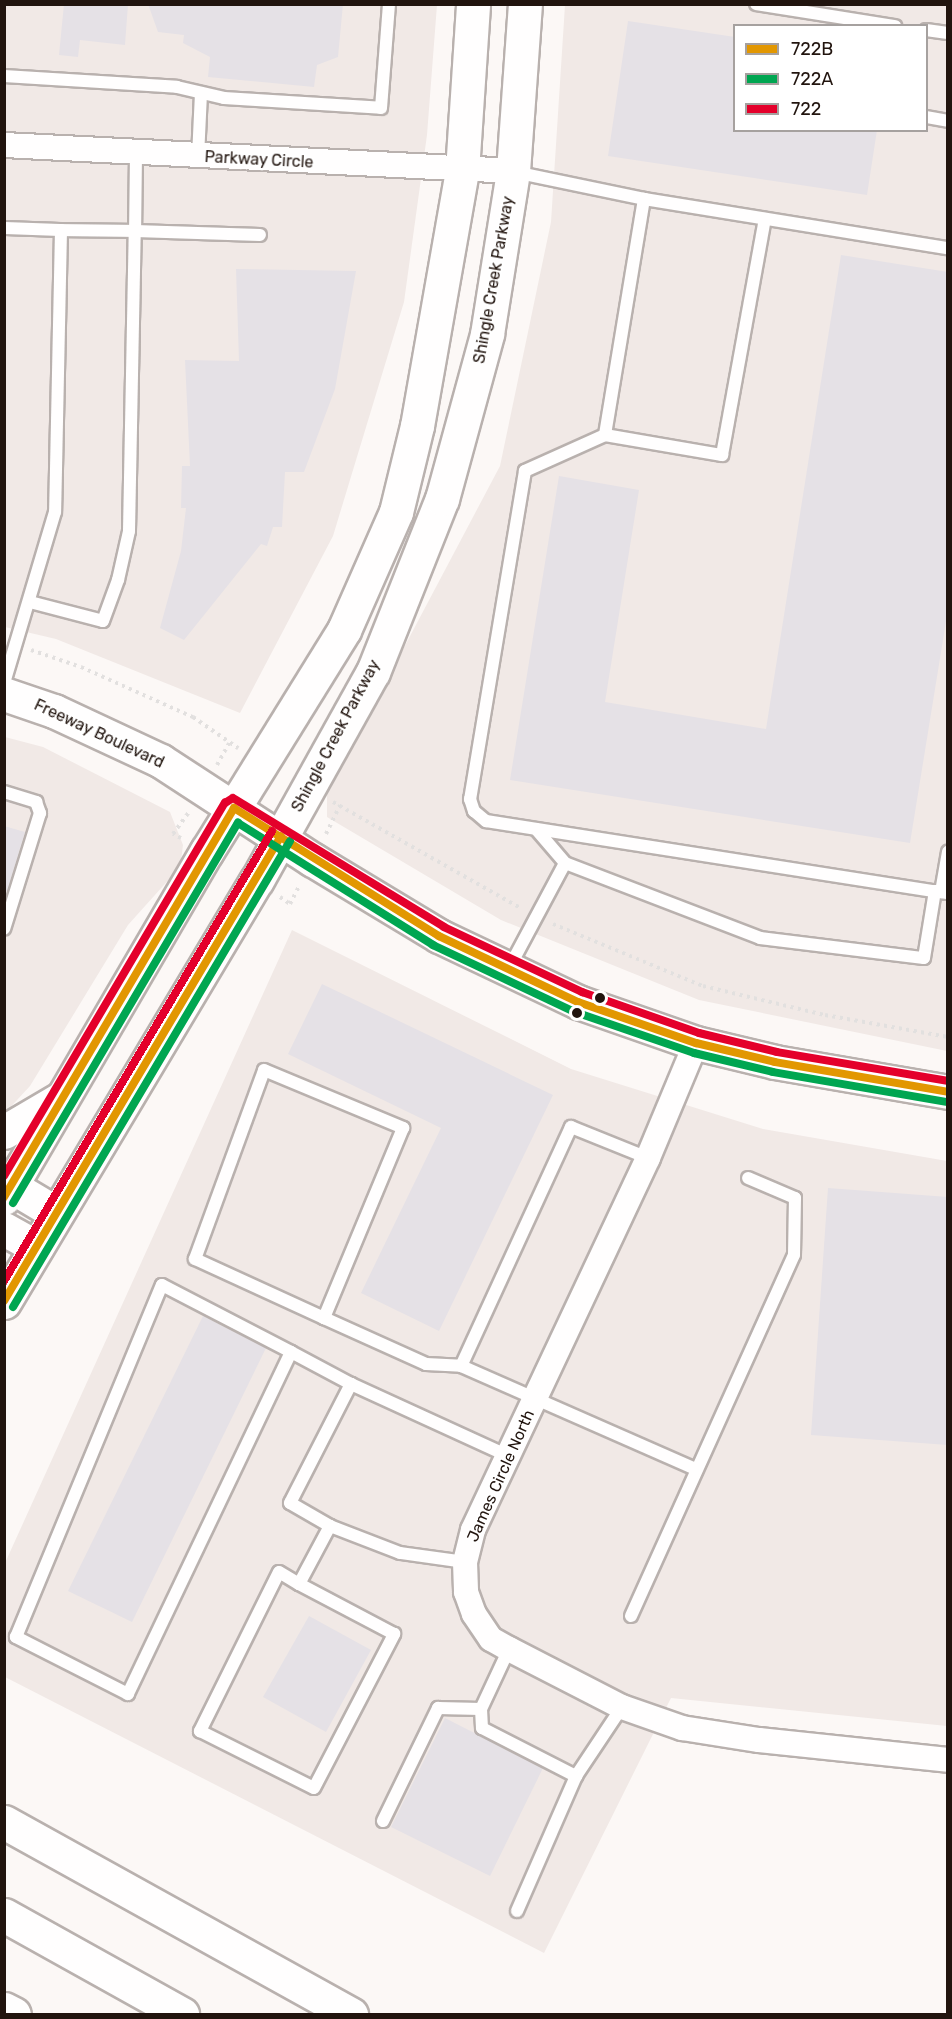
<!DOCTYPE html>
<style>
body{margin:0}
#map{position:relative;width:952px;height:2019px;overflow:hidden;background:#fcf8f6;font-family:Rubik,sans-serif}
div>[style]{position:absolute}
.built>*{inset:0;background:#f1e9e6}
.building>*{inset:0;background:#e5e1e6}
.path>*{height:4px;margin-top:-2px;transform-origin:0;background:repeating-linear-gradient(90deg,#e2e0df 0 3px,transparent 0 7.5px)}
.roads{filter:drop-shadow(2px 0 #b9b1ae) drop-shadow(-2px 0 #b9b1ae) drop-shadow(0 2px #b9b1ae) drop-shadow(0 -2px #b9b1ae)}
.lane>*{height:12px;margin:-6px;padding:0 6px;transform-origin:6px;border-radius:6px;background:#fffefe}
.street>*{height:24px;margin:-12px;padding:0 12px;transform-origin:12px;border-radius:12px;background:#fffefe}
.secondary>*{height:33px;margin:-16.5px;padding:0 16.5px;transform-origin:16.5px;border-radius:16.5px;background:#fffefe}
.highway>*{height:33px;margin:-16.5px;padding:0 16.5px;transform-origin:16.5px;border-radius:16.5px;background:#fffefe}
.bus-1>*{height:8px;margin:-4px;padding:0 4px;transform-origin:4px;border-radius:4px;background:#e29701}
.bus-2>*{height:8px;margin:-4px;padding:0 4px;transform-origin:4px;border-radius:4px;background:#00a651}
.bus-3>*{height:8px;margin:-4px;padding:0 4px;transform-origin:4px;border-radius:4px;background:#e4002b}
.dots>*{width:16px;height:16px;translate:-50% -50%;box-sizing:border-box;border:3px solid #fff;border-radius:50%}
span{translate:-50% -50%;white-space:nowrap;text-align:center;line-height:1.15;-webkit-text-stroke:4.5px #fff;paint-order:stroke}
.street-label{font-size:16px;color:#21140e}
.frame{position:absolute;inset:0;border:6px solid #21140e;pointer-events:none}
.legend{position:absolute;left:733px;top:24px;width:195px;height:108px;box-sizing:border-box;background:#fff;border:2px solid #a6a19f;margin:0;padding:8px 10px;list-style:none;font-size:18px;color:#21140e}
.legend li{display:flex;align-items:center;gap:12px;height:30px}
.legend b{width:30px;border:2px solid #a6a19f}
</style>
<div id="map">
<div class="built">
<i style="clip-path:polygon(5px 5px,437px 5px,427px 135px,404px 302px,333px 536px,240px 713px,56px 639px,5px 627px)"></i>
<i style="clip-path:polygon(evenodd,565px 5px,947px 5px,947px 1051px,699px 1000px,501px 920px,327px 817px,327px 793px,500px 466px,551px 222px,565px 5px,734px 26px,926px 26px,926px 130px,734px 130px,734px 26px)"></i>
<i style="clip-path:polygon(5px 737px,43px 747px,170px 812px,183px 845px,181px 861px,172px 876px,128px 925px,30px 1086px,5px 1113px)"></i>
<i style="clip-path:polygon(292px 930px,571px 1069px,763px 1129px,947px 1161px,947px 1726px,671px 1698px,544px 1953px,5px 1677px,5px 1563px)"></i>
</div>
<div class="building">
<i style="clip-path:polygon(64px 4px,128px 4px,125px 45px,80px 40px,78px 57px,59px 55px)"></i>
<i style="clip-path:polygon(148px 4px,343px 4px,338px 57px,317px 65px,314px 87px,208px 77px,210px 57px,183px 43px,184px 35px,158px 32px)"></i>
<i style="clip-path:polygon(628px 21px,735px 37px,735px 130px,877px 130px,867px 195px,608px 156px)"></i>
<i style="clip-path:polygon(841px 255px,948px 272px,948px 609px,910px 843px,510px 780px,559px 476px,639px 490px,605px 702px,766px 729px)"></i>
<i style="clip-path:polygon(236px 269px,356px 271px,335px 389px,304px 472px,285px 472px,282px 527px,273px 527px,267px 546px,261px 544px,184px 640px,160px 628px,181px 551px,186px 508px,181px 508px,182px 466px,190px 466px,185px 360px,239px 361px)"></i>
<i style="clip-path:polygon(4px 826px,25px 832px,7px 891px,4px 891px)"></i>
<i style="clip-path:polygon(322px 984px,553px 1095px,439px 1331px,361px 1293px,441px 1128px,288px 1054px)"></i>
<i style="clip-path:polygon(828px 1188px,948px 1197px,948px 1445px,811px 1435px)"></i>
<i style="clip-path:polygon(203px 1316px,266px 1348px,132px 1622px,68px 1591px)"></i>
<i style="clip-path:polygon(309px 1616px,371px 1650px,326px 1732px,263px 1697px)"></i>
<i style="clip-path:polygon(445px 1718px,543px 1768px,490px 1876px,391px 1827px)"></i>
</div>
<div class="path">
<i style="left:31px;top:650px;width:53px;rotate:18.8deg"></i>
<i style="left:81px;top:667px;width:123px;rotate:24.1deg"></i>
<i style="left:193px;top:717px;width:55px;rotate:34.6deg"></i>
<i style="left:217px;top:765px;width:25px;rotate:-61deg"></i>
<i style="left:333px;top:802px;width:217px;rotate:29.5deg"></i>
<i style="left:326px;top:834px;width:32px;rotate:-64deg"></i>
<i style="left:181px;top:838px;width:9px;rotate:-153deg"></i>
<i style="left:173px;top:834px;width:26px;rotate:-54deg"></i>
<i style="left:280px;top:897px;width:12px;rotate:35deg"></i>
<i style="left:290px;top:904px;width:22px;rotate:-63deg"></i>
<i style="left:553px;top:924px;width:162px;rotate:22.5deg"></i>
<i style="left:703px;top:986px;width:125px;rotate:13.4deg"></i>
<i style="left:825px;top:1015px;width:125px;rotate:10.1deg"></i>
</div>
<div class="roads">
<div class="lane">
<i style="left:756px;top:4px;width:141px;rotate:9deg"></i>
<i style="left:926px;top:30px;width:22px;rotate:8deg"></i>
<i style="left:4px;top:76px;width:173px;rotate:3.6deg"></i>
<i style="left:177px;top:87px;width:48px;rotate:13.2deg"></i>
<i style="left:224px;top:98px;width:157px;rotate:3.6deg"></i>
<i style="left:381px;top:108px;width:104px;rotate:-85.6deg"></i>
<i style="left:926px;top:117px;width:22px;rotate:10deg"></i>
<i style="left:136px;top:154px;width:77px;rotate:90.7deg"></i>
<i style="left:135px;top:231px;width:125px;rotate:1.8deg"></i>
<i style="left:198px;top:157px;width:64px;rotate:-87.3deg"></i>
<i style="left:515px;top:172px;width:132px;rotate:11.8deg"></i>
<i style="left:644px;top:199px;width:239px;rotate:99.4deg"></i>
<i style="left:605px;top:435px;width:88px;rotate:155.8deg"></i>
<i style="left:525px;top:471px;width:333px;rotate:99.5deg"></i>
<i style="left:470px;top:799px;width:13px;rotate:72deg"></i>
<i style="left:474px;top:811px;width:16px;rotate:40deg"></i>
<i style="left:486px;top:821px;width:461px;rotate:8.9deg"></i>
<i style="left:644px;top:199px;width:308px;rotate:9.2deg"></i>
<i style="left:4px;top:228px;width:57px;rotate:2deg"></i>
<i style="left:61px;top:230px;width:282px;rotate:91.2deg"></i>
<i style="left:55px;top:512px;width:178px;rotate:106.6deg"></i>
<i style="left:605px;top:435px;width:119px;rotate:9.7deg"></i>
<i style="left:722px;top:455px;width:240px;rotate:-79.7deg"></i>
<i style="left:30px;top:602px;width:75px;rotate:14.6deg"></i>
<i style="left:103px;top:621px;width:44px;rotate:-69.9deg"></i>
<i style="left:118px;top:580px;width:50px;rotate:-77.3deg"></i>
<i style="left:129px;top:531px;width:300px;rotate:-88.9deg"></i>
<i style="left:135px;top:231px;width:74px;rotate:-179.2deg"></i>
<i style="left:4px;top:792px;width:34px;rotate:17deg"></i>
<i style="left:36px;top:802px;width:12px;rotate:70deg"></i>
<i style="left:40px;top:813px;width:121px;rotate:107.2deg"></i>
<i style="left:536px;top:829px;width:45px;rotate:49.5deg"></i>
<i style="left:565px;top:863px;width:209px;rotate:21deg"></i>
<i style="left:760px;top:938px;width:165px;rotate:7deg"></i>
<i style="left:924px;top:958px;width:68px;rotate:-80.7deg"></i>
<i style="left:947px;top:893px;width:6px;rotate:-171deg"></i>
<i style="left:941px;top:892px;width:41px;rotate:-80.1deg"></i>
<i style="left:509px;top:968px;width:119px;rotate:-61.9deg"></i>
<i style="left:648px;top:1158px;width:83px;rotate:-158.1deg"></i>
<i style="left:571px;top:1127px;width:263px;rotate:114.7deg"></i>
<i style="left:461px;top:1366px;width:257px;rotate:23.7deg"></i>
<i style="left:324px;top:1318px;width:142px;rotate:-155.4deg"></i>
<i style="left:195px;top:1259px;width:201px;rotate:-69.9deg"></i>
<i style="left:264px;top:1070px;width:151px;rotate:22.6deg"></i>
<i style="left:403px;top:1128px;width:206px;rotate:112.6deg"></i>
<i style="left:324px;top:1318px;width:112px;rotate:24.3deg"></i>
<i style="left:426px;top:1364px;width:35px;rotate:3deg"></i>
<i style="left:291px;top:1352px;width:379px;rotate:115.5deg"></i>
<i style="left:128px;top:1694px;width:126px;rotate:-153deg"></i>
<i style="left:16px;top:1637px;width:381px;rotate:-67.5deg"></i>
<i style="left:162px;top:1285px;width:145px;rotate:27.4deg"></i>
<i style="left:291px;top:1352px;width:68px;rotate:28.1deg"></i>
<i style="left:465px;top:1562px;width:66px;rotate:-172.1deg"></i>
<i style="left:400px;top:1553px;width:75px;rotate:-158.9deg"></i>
<i style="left:330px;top:1526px;width:46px;rotate:-150.1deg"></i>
<i style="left:290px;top:1503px;width:134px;rotate:-62.9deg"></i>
<i style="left:351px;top:1384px;width:173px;rotate:24.6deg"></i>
<i style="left:299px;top:1584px;width:23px;rotate:-149deg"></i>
<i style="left:279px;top:1572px;width:178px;rotate:116.4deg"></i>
<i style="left:200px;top:1731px;width:127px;rotate:26.6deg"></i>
<i style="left:314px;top:1788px;width:174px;rotate:-62.5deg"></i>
<i style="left:394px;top:1634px;width:107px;rotate:-152.2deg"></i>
<i style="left:299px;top:1584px;width:66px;rotate:-61.9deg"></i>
<i style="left:631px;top:1616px;width:396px;rotate:-65.7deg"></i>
<i style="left:794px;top:1255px;width:57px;rotate:-89deg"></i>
<i style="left:795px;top:1198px;width:51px;rotate:-156.9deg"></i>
<i style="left:481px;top:1709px;width:19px;rotate:87deg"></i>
<i style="left:482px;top:1728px;width:106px;rotate:27.1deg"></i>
<i style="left:576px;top:1776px;width:83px;rotate:-56.3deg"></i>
<i style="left:383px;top:1821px;width:126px;rotate:-64deg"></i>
<i style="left:438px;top:1708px;width:43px;rotate:1.3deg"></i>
<i style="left:481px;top:1709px;width:66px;rotate:-65deg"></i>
<i style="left:517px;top:1911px;width:147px;rotate:-66.4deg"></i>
</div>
<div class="street">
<i style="left:4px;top:145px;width:510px;rotate:2.92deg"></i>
<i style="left:696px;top:1043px;width:125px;rotate:112.7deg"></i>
<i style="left:648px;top:1158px;width:411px;rotate:115.2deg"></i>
<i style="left:473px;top:1530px;width:33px;rotate:104deg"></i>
<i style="left:465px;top:1562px;width:30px;rotate:88deg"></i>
<i style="left:466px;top:1592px;width:23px;rotate:70deg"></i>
<i style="left:474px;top:1614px;width:30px;rotate:56deg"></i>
<i style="left:491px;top:1639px;width:21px;rotate:29deg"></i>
<i style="left:509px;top:1649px;width:127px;rotate:27.2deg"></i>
<i style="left:622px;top:1707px;width:64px;rotate:19.3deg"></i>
<i style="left:682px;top:1728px;width:78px;rotate:8.9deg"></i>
<i style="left:759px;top:1740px;width:190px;rotate:6deg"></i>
</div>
<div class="secondary">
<i style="left:4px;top:694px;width:53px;rotate:18.8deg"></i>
<i style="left:54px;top:711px;width:118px;rotate:25deg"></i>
<i style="left:161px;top:761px;width:181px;rotate:33.1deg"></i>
<i style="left:313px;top:860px;width:147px;rotate:31.1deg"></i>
<i style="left:439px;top:936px;width:154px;rotate:25.4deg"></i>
<i style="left:578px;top:1002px;width:125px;rotate:19.2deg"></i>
<i style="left:696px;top:1043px;width:81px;rotate:13.5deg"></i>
<i style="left:775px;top:1062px;width:176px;rotate:9.8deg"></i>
<i style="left:4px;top:1198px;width:402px;rotate:-59.7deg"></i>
<i style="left:207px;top:851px;width:260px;rotate:-58.2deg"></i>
<i style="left:344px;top:630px;width:129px;rotate:-66.2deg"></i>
<i style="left:396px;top:512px;width:89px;rotate:-76.3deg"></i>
<i style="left:417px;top:426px;width:259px;rotate:-80deg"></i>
<i style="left:462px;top:171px;width:167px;rotate:-86.2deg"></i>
<i style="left:4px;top:1302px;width:492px;rotate:-59.1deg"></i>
<i style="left:257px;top:880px;width:238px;rotate:-60.9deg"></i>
<i style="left:373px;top:672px;width:186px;rotate:-68.3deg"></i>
<i style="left:442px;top:499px;width:171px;rotate:-74.7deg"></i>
<i style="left:487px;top:334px;width:165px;rotate:-80.9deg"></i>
<i style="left:513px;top:171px;width:167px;rotate:-85.9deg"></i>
</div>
<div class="highway">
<i style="left:4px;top:1132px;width:67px;rotate:-30.4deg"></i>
<i style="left:4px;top:1182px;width:61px;rotate:30.8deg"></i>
<i style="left:4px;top:1229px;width:37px;rotate:29deg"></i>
<i style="left:4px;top:1822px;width:397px;rotate:29deg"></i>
<i style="left:4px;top:1915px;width:204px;rotate:29.1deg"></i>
<i style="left:4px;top:2009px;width:11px;rotate:27deg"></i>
</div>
</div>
<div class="bus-1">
<i style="left:4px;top:1197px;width:452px;rotate:-59.4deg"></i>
<i style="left:234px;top:808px;width:242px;rotate:32deg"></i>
<i style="left:439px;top:936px;width:154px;rotate:25.4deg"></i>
<i style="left:578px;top:1002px;width:125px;rotate:19.2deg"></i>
<i style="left:696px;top:1043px;width:81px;rotate:13.5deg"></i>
<i style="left:775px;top:1062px;width:176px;rotate:9.8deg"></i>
<i style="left:4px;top:1301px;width:541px;rotate:-59.22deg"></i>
</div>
<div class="bus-2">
<i style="left:13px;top:1203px;width:442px;rotate:-59.4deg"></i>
<i style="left:238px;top:823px;width:230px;rotate:32deg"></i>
<i style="left:433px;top:945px;width:157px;rotate:25.3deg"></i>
<i style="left:575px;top:1012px;width:126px;rotate:19deg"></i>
<i style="left:694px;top:1053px;width:81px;rotate:13.5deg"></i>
<i style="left:773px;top:1072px;width:176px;rotate:9.8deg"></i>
<i style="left:13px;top:1307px;width:542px;rotate:-59.27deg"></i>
</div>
<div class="bus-3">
<i style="left:4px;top:1176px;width:434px;rotate:-59.4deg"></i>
<i style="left:225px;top:803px;width:9px;rotate:-32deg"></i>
<i style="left:233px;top:798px;width:247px;rotate:31.4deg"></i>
<i style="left:444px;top:927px;width:153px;rotate:25.2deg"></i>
<i style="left:582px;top:992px;width:124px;rotate:19.3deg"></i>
<i style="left:699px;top:1033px;width:80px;rotate:13.7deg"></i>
<i style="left:777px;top:1052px;width:173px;rotate:9.6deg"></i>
<i style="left:4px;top:1281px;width:524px;rotate:-59.22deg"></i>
</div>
<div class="dots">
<i style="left:600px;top:998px;background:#21140e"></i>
<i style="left:577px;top:1013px;background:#21140e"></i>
</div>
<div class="street-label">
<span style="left:259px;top:160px;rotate:3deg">Parkway Circle</span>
<span style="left:494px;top:280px;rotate:-80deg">Shingle Creek Parkway</span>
<span style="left:99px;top:734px;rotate:25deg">Freeway Boulevard</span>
<span style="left:336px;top:736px;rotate:-62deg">Shingle Creek Parkway</span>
<span style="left:501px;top:1476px;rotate:-66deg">James Circle North</span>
</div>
<div class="frame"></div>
<ul class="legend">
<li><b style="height:8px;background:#e29701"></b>722B</li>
<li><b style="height:8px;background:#00a651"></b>722A</li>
<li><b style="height:8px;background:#e4002b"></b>722</li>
</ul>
</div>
